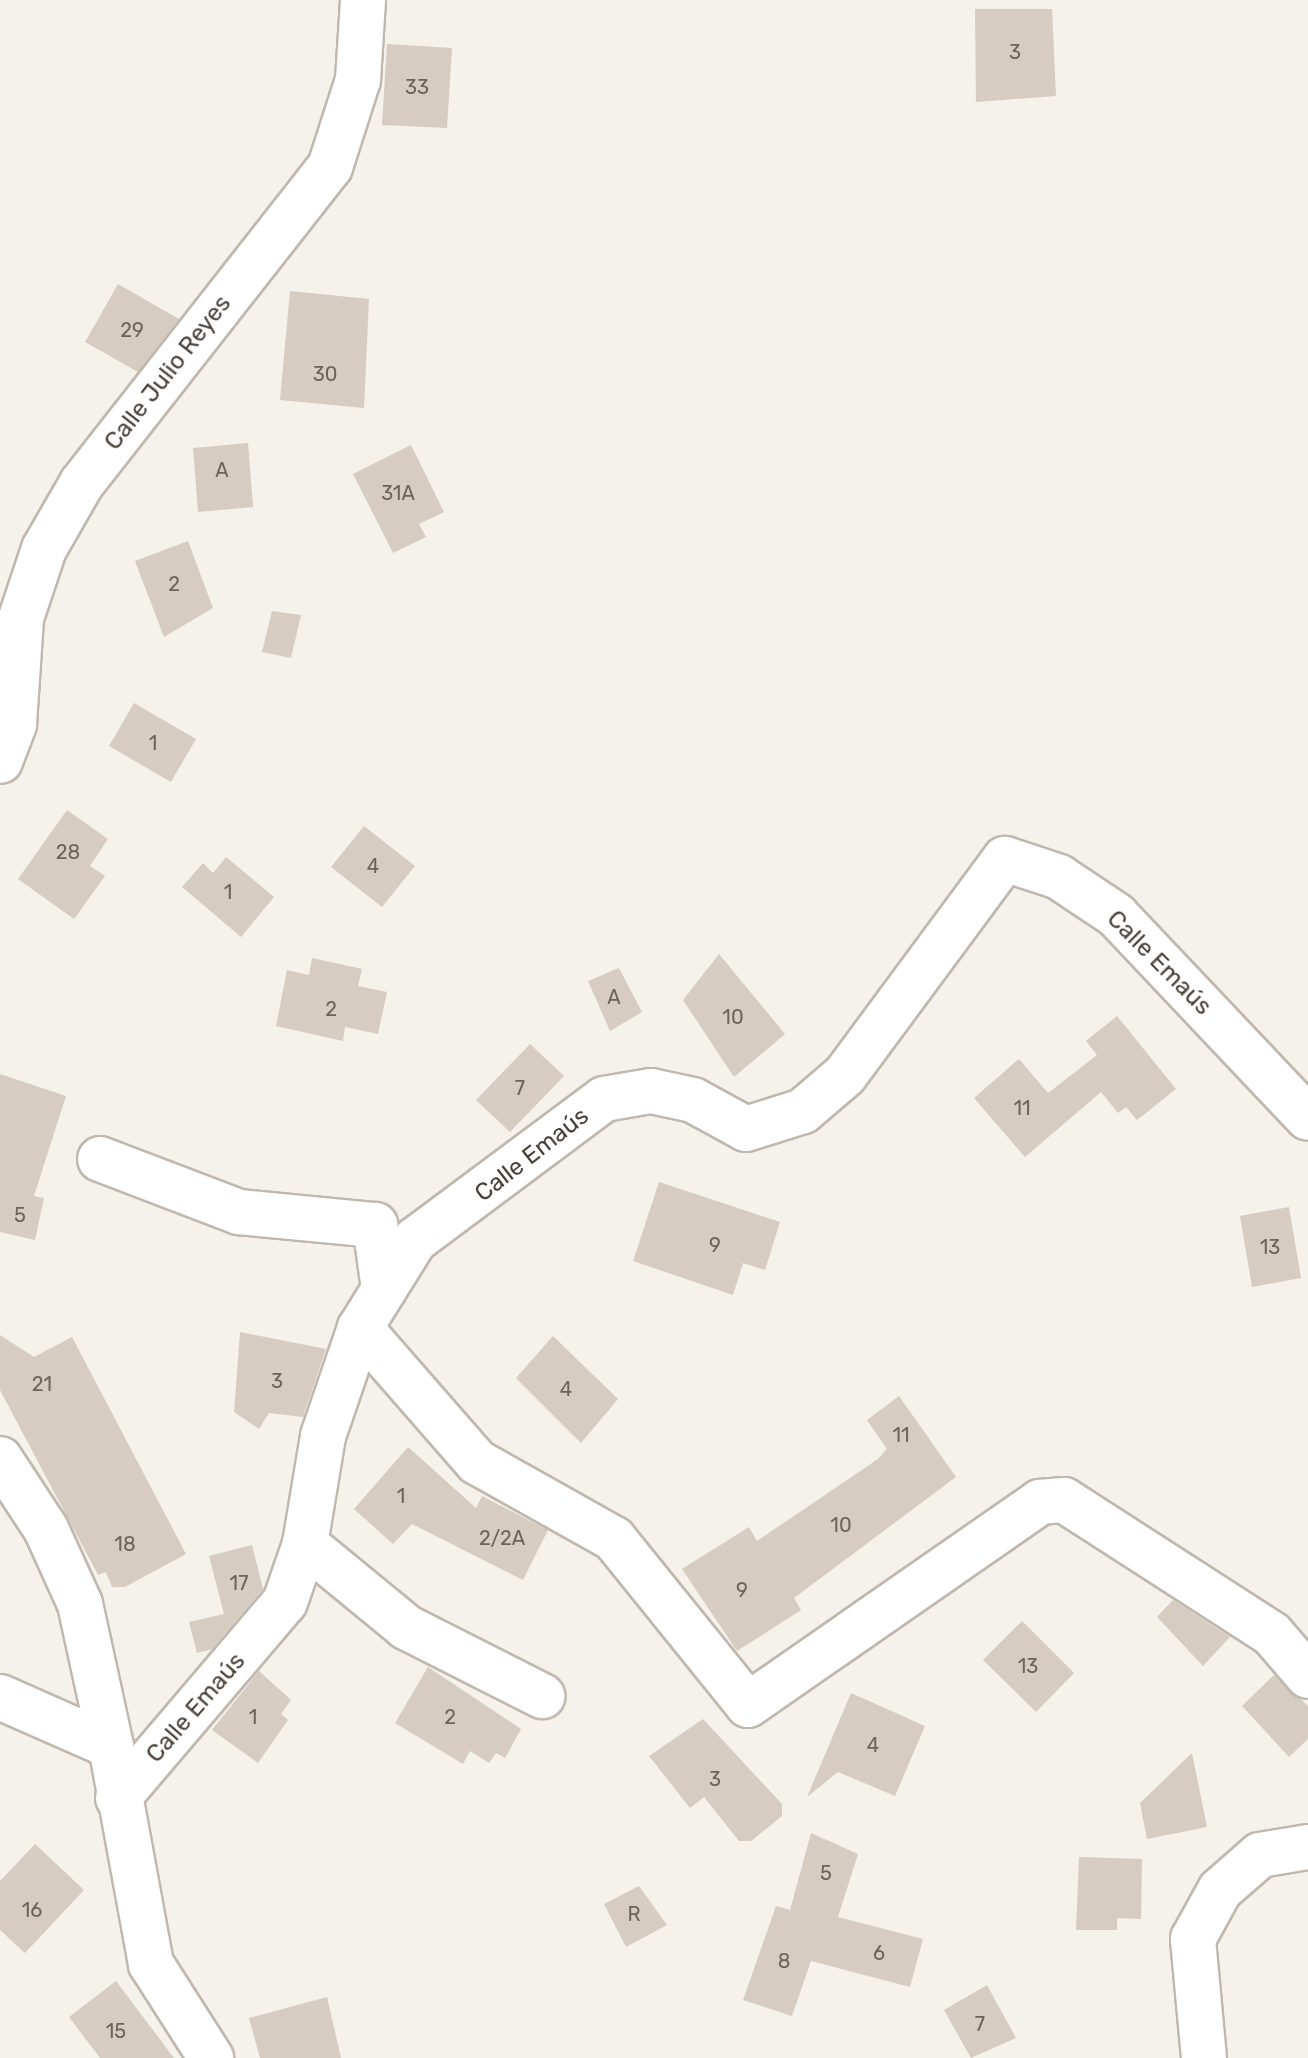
<!DOCTYPE html>
<meta charset="utf-8">
<style>
body{margin:0}
#map{position:relative;width:1308px;height:2058px;overflow:hidden;background:#f5f1eb;font-family:Rubik,sans-serif}
div>[style]{position:absolute}
.building>*{inset:0;background:#d6ccc1}
.roads{filter:drop-shadow(2px 0 #c0b8ae) drop-shadow(-2px 0 #c0b8ae) drop-shadow(0 2px #c0b8ae) drop-shadow(0 -2px #c0b8ae)}
.minor>*{height:44px;margin:-22px;padding:0 22px;transform-origin:22px;border-radius:22px;background:#fff}
span{translate:-50% -50%;white-space:nowrap;text-align:center;line-height:1.15;-webkit-text-stroke:6px #fff;paint-order:stroke}
.number-label{font-size:20px;color:#6c645b}
.number-label span{-webkit-text-stroke-width:0}
.street-label{font-size:24px;color:#494139}
</style>
<div id="map">
<div class="building">
<i style="clip-path:polygon(975px 9px,1052px 9px,1056px 96px,976px 102px)"></i>
<i style="clip-path:polygon(387px 44px,452px 48px,447px 128px,382px 125px)"></i>
<i style="clip-path:polygon(118px 284px,179px 319px,138px 372px,85px 342px)"></i>
<i style="clip-path:polygon(290px 291px,369px 299px,364px 408px,280px 400px)"></i>
<i style="clip-path:polygon(248px 443px,253px 507px,198px 512px,193px 448px)"></i>
<i style="clip-path:polygon(411px 445px,444px 512px,419px 524px,426px 537px,393px 553px,353px 474px)"></i>
<i style="clip-path:polygon(188px 541px,213px 608px,164px 637px,135px 561px)"></i>
<i style="clip-path:polygon(272px 611px,301px 615px,291px 658px,262px 652px)"></i>
<i style="clip-path:polygon(134px 703px,196px 739px,171px 782px,109px 746px)"></i>
<i style="clip-path:polygon(67px 810px,108px 839px,90px 866px,105px 876px,74px 919px,18px 879px)"></i>
<i style="clip-path:polygon(364px 826px,415px 866px,382px 907px,331px 867px)"></i>
<i style="clip-path:polygon(226px 857px,274px 897px,241px 937px,182px 887px,203px 863px,213px 873px)"></i>
<i style="clip-path:polygon(719px 954px,785px 1034px,734px 1077px,683px 1000px)"></i>
<i style="clip-path:polygon(312px 958px,362px 969px,358px 986px,387px 992px,378px 1034px,345px 1027px,343px 1041px,276px 1026px,287px 970px,309px 975px)"></i>
<i style="clip-path:polygon(619px 968px,642px 1012px,610px 1031px,588px 981px)"></i>
<i style="clip-path:polygon(1117px 1016px,1176px 1089px,1137px 1120px,1126px 1107px,1118px 1113px,1101px 1092px,1025px 1157px,974px 1098px,1019px 1059px,1048px 1093px,1097px 1055px,1086px 1041px)"></i>
<i style="clip-path:polygon(530px 1044px,564px 1076px,510px 1132px,476px 1100px)"></i>
<i style="clip-path:polygon(0 1074px,66px 1096px,34px 1196px,44px 1198px,35px 1240px,0 1232px)"></i>
<i style="clip-path:polygon(659px 1182px,780px 1222px,765px 1270px,743px 1263px,733px 1295px,633px 1261px)"></i>
<i style="clip-path:polygon(1289px 1207px,1301px 1278px,1252px 1287px,1240px 1216px)"></i>
<i style="clip-path:polygon(240px 1332px,326px 1349px,303px 1417px,269px 1413px,259px 1429px,234px 1412px)"></i>
<i style="clip-path:polygon(0 1335px,34px 1357px,72px 1337px,186px 1554px,125px 1587px,112px 1587px,106px 1572px,98px 1575px,0 1390px)"></i>
<i style="clip-path:polygon(553px 1336px,618px 1399px,581px 1443px,516px 1378px)"></i>
<i style="clip-path:polygon(899px 1396px,956px 1477px,794px 1598px,801px 1610px,737px 1651px,682px 1569px,749px 1527px,757px 1541px,878px 1459px,887px 1449px,867px 1420px)"></i>
<i style="clip-path:polygon(408px 1447px,476px 1508px,482px 1496px,548px 1530px,523px 1580px,412px 1524px,393px 1544px,354px 1509px)"></i>
<i style="clip-path:polygon(252px 1545px,263px 1589px,212px 1649px,197px 1653px,189px 1622px,224px 1614px,209px 1556px)"></i>
<i style="clip-path:polygon(1173px 1600px,1230px 1637px,1203px 1666px,1157px 1617px)"></i>
<i style="clip-path:polygon(1022px 1621px,1074px 1673px,1036px 1712px,983px 1660px)"></i>
<i style="clip-path:polygon(428px 1667px,521px 1729px,505px 1758px,496px 1753px,489px 1763px,470px 1751px,463px 1764px,395px 1723px)"></i>
<i style="clip-path:polygon(259px 1671px,291px 1700px,281px 1714px,288px 1720px,258px 1763px,212px 1730px)"></i>
<i style="clip-path:polygon(1274px 1675px,1308px 1706px,1308px 1739px,1289px 1757px,1242px 1706px)"></i>
<i style="clip-path:polygon(851px 1693px,925px 1726px,895px 1796px,838px 1772px,807px 1797px)"></i>
<i style="clip-path:polygon(703px 1719px,782px 1804px,782px 1816px,751px 1841px,739px 1841px,704px 1797px,690px 1808px,649px 1756px)"></i>
<i style="clip-path:polygon(1192px 1753px,1207px 1827px,1147px 1839px,1140px 1803px)"></i>
<i style="clip-path:polygon(811px 1833px,858px 1854px,838px 1917px,923px 1939px,910px 1987px,811px 1961px,792px 2016px,743px 2000px,776px 1906px,790px 1910px)"></i>
<i style="clip-path:polygon(35px 1844px,84px 1890px,25px 1953px,0 1930px,0 1881px)"></i>
<i style="clip-path:polygon(1079px 1857px,1142px 1859px,1141px 1919px,1117px 1918px,1117px 1930px,1076px 1930px)"></i>
<i style="clip-path:polygon(639px 1886px,667px 1925px,626px 1947px,604px 1904px)"></i>
<i style="clip-path:polygon(116px 1981px,174px 2058px,100px 2058px,69px 2017px)"></i>
<i style="clip-path:polygon(987px 1985px,1016px 2038px,971px 2058px,944px 2010px)"></i>
<i style="clip-path:polygon(327px 1997px,341px 2058px,260px 2058px,249px 2018px)"></i>
</div>
<div class="roads">
<div class="minor">
<i style="left:0;top:761px;width:40px;rotate:-69deg"></i>
<i style="left:14px;top:724px;width:106px;rotate:-86.2deg"></i>
<i style="left:21px;top:618px;width:73px;rotate:-71.6deg"></i>
<i style="left:44px;top:549px;width:76px;rotate:-60.1deg"></i>
<i style="left:82px;top:483px;width:402px;rotate:-51.9deg"></i>
<i style="left:330px;top:167px;width:91px;rotate:-72.2deg"></i>
<i style="left:358px;top:80px;width:80px;rotate:-86.4deg"></i>
<i style="left:100px;top:1159px;width:149px;rotate:20.9deg"></i>
<i style="left:239px;top:1212px;width:137px;rotate:5.5deg"></i>
<i style="left:375px;top:1225px;width:65px;rotate:82deg"></i>
<i style="left:360px;top:1328px;width:178px;rotate:48.9deg"></i>
<i style="left:477px;top:1462px;width:157px;rotate:29.3deg"></i>
<i style="left:614px;top:1539px;width:213px;rotate:51.1deg"></i>
<i style="left:748px;top:1705px;width:356px;rotate:-34.8deg"></i>
<i style="left:1040px;top:1502px;width:24px;rotate:-5deg"></i>
<i style="left:1064px;top:1500px;width:247px;rotate:32.8deg"></i>
<i style="left:1272px;top:1634px;width:55px;rotate:49.4deg"></i>
<i style="left:0;top:1459px;width:84px;rotate:56.7deg"></i>
<i style="left:46px;top:1529px;width:82px;rotate:65.6deg"></i>
<i style="left:80px;top:1604px;width:145px;rotate:77.7deg"></i>
<i style="left:305px;top:1544px;width:131px;rotate:39.4deg"></i>
<i style="left:406px;top:1627px;width:153px;rotate:26.9deg"></i>
<i style="left:0;top:1697px;width:121px;rotate:23.8deg"></i>
<i style="left:111px;top:1746px;width:222px;rotate:79.6deg"></i>
<i style="left:151px;top:1964px;width:112px;rotate:57.4deg"></i>
<i style="left:118px;top:1798px;width:257px;rotate:-49.6deg"></i>
<i style="left:285px;top:1602px;width:61px;rotate:-71deg"></i>
<i style="left:305px;top:1544px;width:109px;rotate:-80.5deg"></i>
<i style="left:323px;top:1436px;width:114px;rotate:-71.1deg"></i>
<i style="left:360px;top:1328px;width:104px;rotate:-58deg"></i>
<i style="left:415px;top:1240px;width:236px;rotate:-36.7deg"></i>
<i style="left:604px;top:1099px;width:48px;rotate:-9.7deg"></i>
<i style="left:651px;top:1091px;width:43px;rotate:12.1deg"></i>
<i style="left:693px;top:1100px;width:60px;rotate:28.7deg"></i>
<i style="left:746px;top:1129px;width:60px;rotate:-17.5deg"></i>
<i style="left:803px;top:1111px;width:55px;rotate:-40.6deg"></i>
<i style="left:845px;top:1075px;width:269px;rotate:-53.5deg"></i>
<i style="left:1005px;top:859px;width:57px;rotate:18.4deg"></i>
<i style="left:1059px;top:877px;width:69px;rotate:33.7deg"></i>
<i style="left:1116px;top:915px;width:279px;rotate:46.6deg"></i>
<i style="left:1204px;top:2058px;width:120px;rotate:-95.3deg"></i>
<i style="left:1193px;top:1939px;width:56px;rotate:-61.1deg"></i>
<i style="left:1220px;top:1890px;width:53px;rotate:-41.2deg"></i>
<i style="left:1260px;top:1855px;width:49px;rotate:-9.5deg"></i>
</div>
</div>
<div class="number-label">
<span style="left:1015px;top:52px">3</span>
<span style="left:417px;top:87px">33</span>
<span style="left:132px;top:330px">29</span>
<span style="left:325px;top:374px">30</span>
<span style="left:222px;top:470px">A</span>
<span style="left:398px;top:493px">31A</span>
<span style="left:174px;top:584px">2</span>
<span style="left:153px;top:743px">1</span>
<span style="left:68px;top:852px">28</span>
<span style="left:373px;top:866px">4</span>
<span style="left:228px;top:892px">1</span>
<span style="left:614px;top:997px">A</span>
<span style="left:331px;top:1009px">2</span>
<span style="left:733px;top:1017px">10</span>
<span style="left:520px;top:1088px">7</span>
<span style="left:1022px;top:1108px">11</span>
<span style="left:20px;top:1215px">5</span>
<span style="left:715px;top:1245px">9</span>
<span style="left:1270px;top:1247px">13</span>
<span style="left:277px;top:1381px">3</span>
<span style="left:42px;top:1384px">21</span>
<span style="left:566px;top:1389px">4</span>
<span style="left:901px;top:1435px">11</span>
<span style="left:401px;top:1496px">1</span>
<span style="left:841px;top:1525px">10</span>
<span style="left:502px;top:1538px">2/2A</span>
<span style="left:125px;top:1544px">18</span>
<span style="left:239px;top:1583px">17</span>
<span style="left:742px;top:1590px">9</span>
<span style="left:1028px;top:1666px">13</span>
<span style="left:253px;top:1717px">1</span>
<span style="left:450px;top:1717px">2</span>
<span style="left:873px;top:1745px">4</span>
<span style="left:715px;top:1779px">3</span>
<span style="left:826px;top:1873px">5</span>
<span style="left:32px;top:1910px">16</span>
<span style="left:634px;top:1914px">R</span>
<span style="left:879px;top:1953px">6</span>
<span style="left:784px;top:1961px">8</span>
<span style="left:980px;top:2024px">7</span>
<span style="left:116px;top:2031px">15</span>
</div>
<div class="street-label">
<span style="left:168px;top:373px;rotate:-52deg">Calle Julio Reyes</span>
<span style="left:1159px;top:963px;rotate:45deg">Calle Emaús</span>
<span style="left:532px;top:1155px;rotate:-38deg">Calle Emaús</span>
<span style="left:196px;top:1708px;rotate:-49deg">Calle Emaús</span>
</div>
</div>
